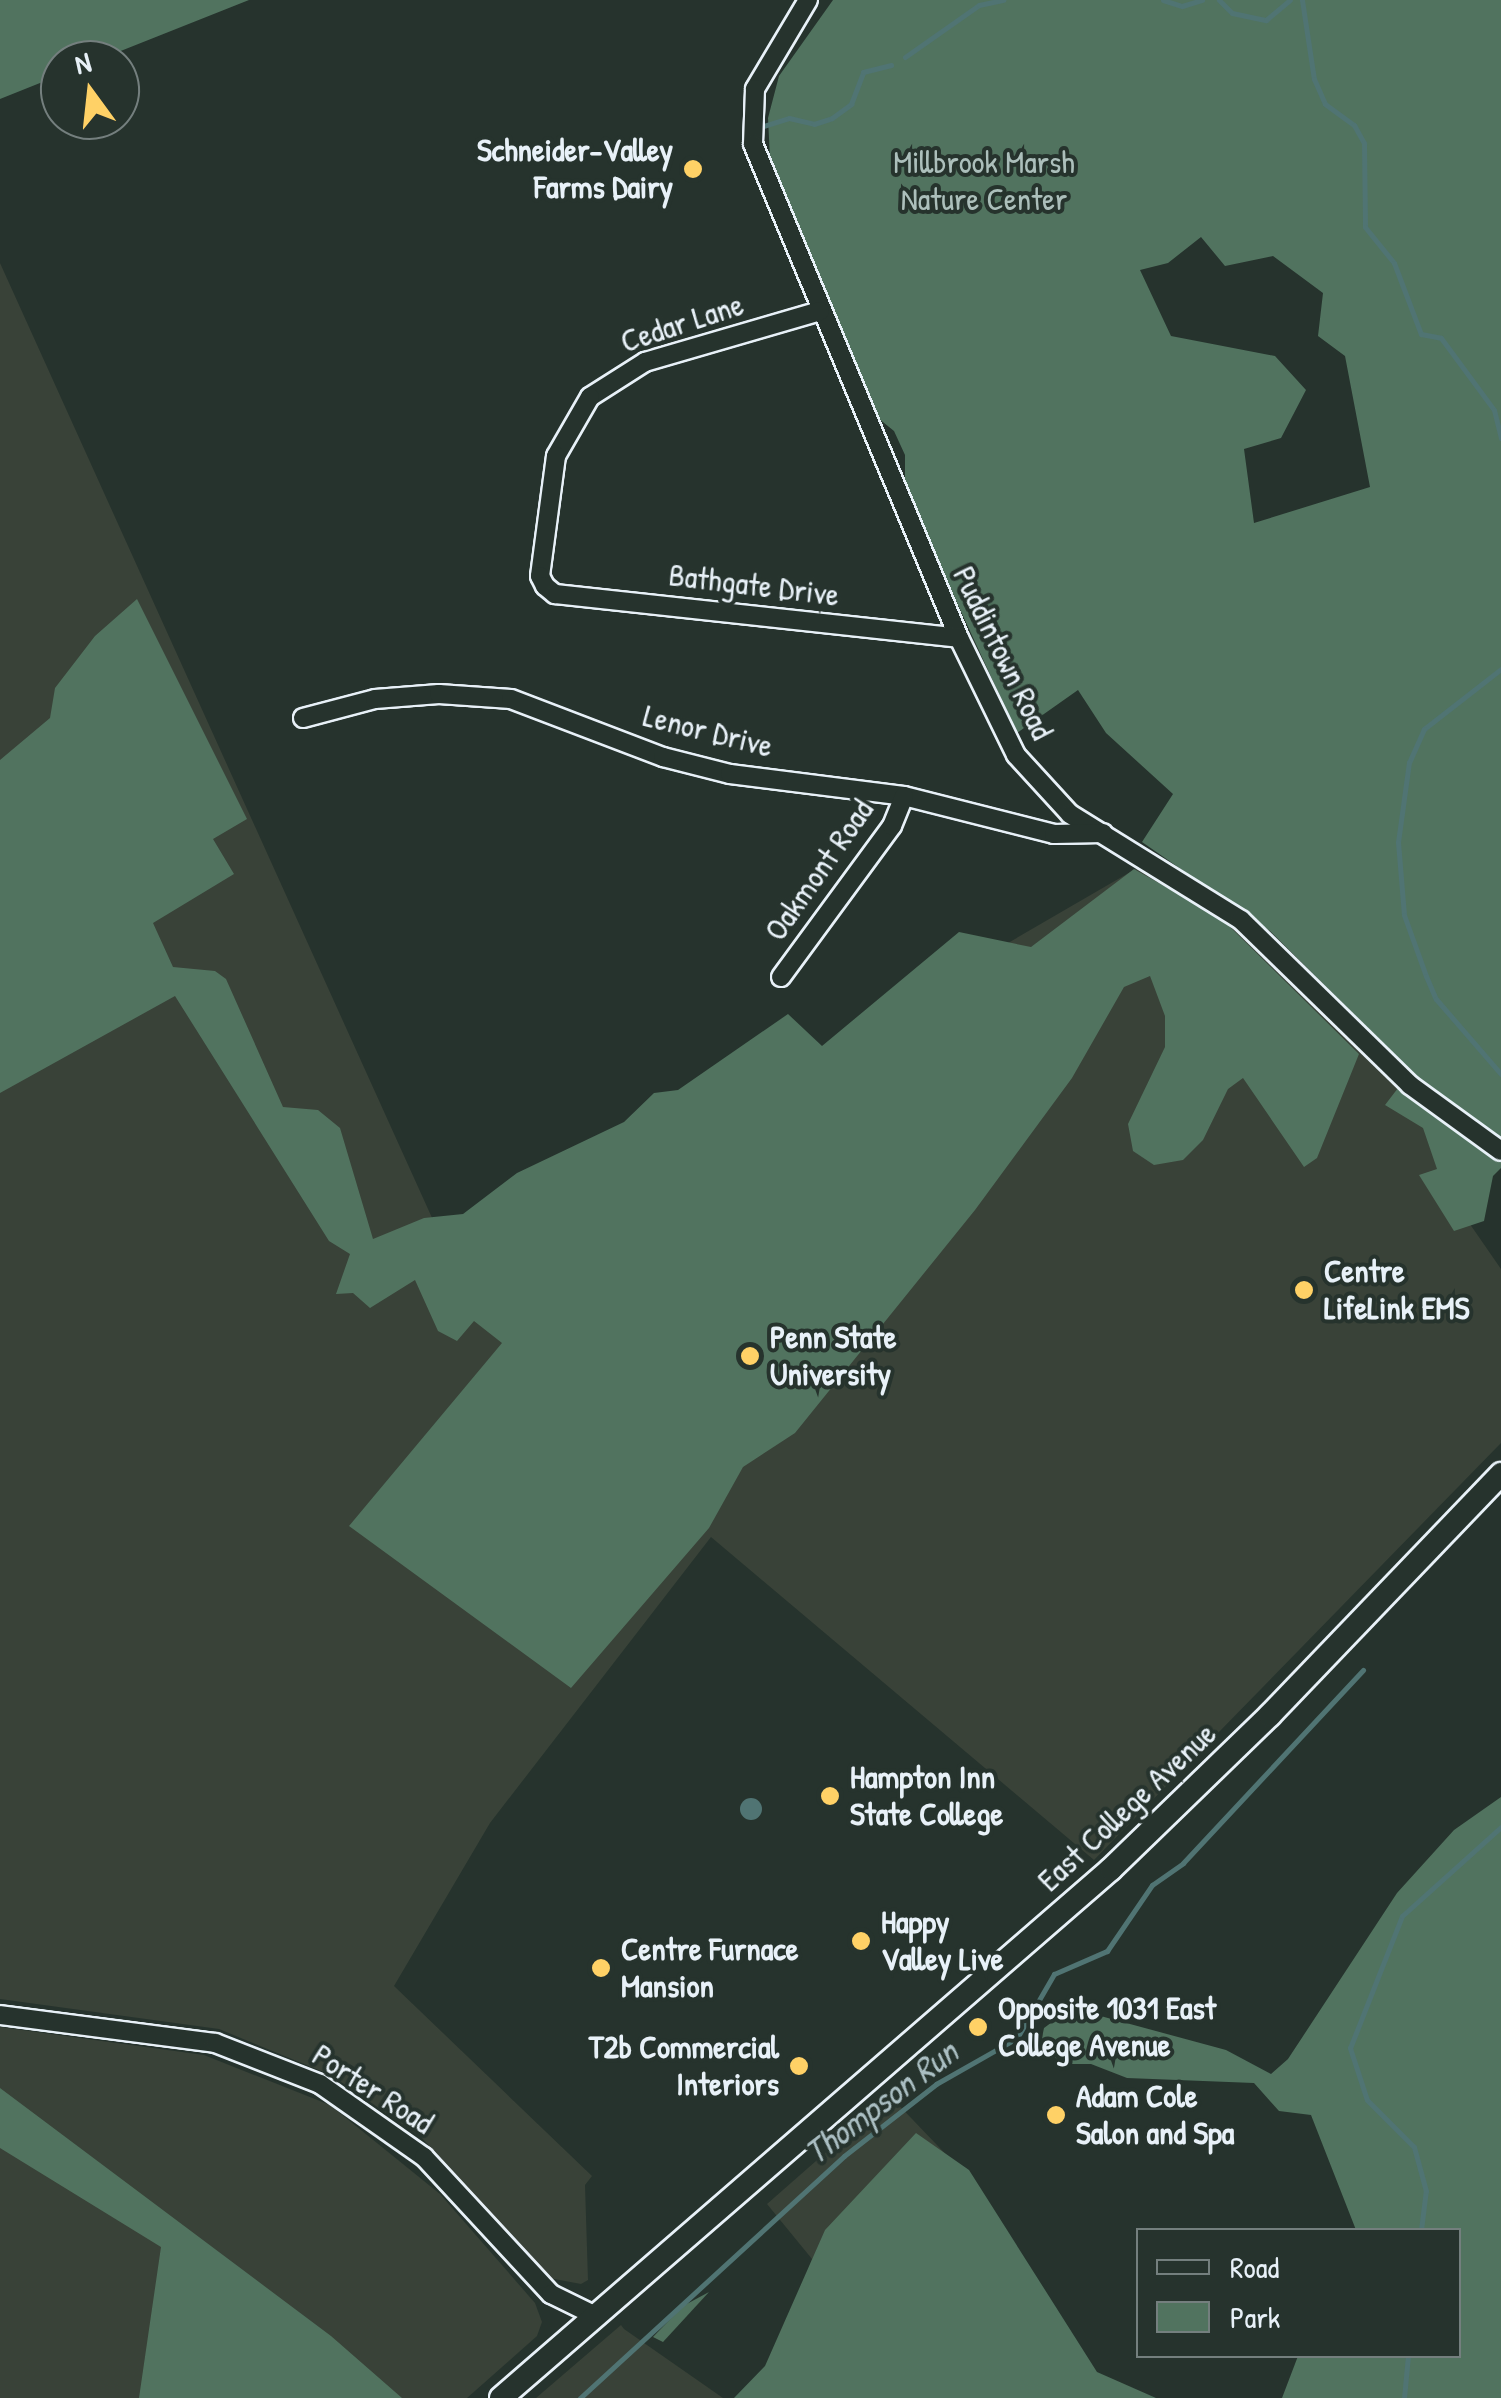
<!DOCTYPE html>
<style>
body{margin:0}
#map{position:relative;width:1501px;height:2398px;overflow:hidden;background:#26332d;font-family:"Patrick Hand",sans-serif}
div>[style]{position:absolute}
.built>*{inset:0;background:#394238}
.green>*{inset:0;background:#51735f}
.water>*{inset:0;background:#507473}
.round{border-radius:50%}
.stream>*{height:5px;margin:-2.5px;padding:0 2.5px;transform-origin:2.5px;border-radius:2.5px;background:#507473}
.roads{filter:drop-shadow(2px 0 #e8f1f8) drop-shadow(-2px 0 #e8f1f8) drop-shadow(0 2px #e8f1f8) drop-shadow(0 -2px #e8f1f8)}
.minor>*{height:18px;margin:-9px;padding:0 9px;transform-origin:9px;border-radius:9px;background:#26332d}
.major>*{height:22px;margin:-11px;padding:0 11px;transform-origin:11px;border-radius:11px;background:#26332d}
.dots>*{width:28px;height:28px;translate:-50% -50%;box-sizing:border-box;border:5px solid #26332d;border-radius:50%}
span{translate:-50% -50%;white-space:nowrap;text-align:center;line-height:1.15;-webkit-text-stroke:8px #26332d;paint-order:stroke}
.poi-label{font-size:32px;color:#e8f1f8;font-weight:700}
.right{translate:-100% -50%;text-align:right}
.left{translate:0 -50%;text-align:left}
.park-label{font-size:32px;color:#acbfbb}
.street-label{font-size:32px;color:#e8f1f8}
.water-label{font-size:35px;color:#abbfc3;font-style:italic}
.legend{position:absolute;left:1136px;top:2228px;width:325px;height:130px;box-sizing:border-box;background:#26332d;border:2px solid #747f7e;margin:0;padding:12px 18px;list-style:none;font-size:30px;color:#e8f1f8}
.legend li{display:flex;align-items:center;gap:20px;height:50px}
.legend b{width:50px;border:2px solid #747f7e}
.north{position:absolute;left:40px;top:40px;width:100px;height:100px;box-sizing:border-box;background:#26332d;border:2px solid #747f7e;border-radius:50%;rotate:345deg;font-size:28px;font-weight:700;line-height:40px;text-align:center;color:#e8f1f8}
.north::after{content:'';display:block;margin:auto;width:35px;height:45px;background:#ffd166;clip-path:polygon(50% 0,100% 100%,50% 72%,0 100%)}
</style>
<div id="map">
<div class="built">
<i style="clip-path:polygon(0 263px,438px 1231px,822px 1051px,1144px 864px,1226px 916px,1416px 1097px,1445px 1188px,1501px 1269px,1501px 1443px,1094px 1860px,711px 1537px,490px 1823px,394px 1986px,592px 2176px,585px 2185px,588px 2280px,581px 2284px,549px 2278px,421px 2137px,331px 2075px,219px 2029px,0 1999px)"></i>
<i style="clip-path:polygon(0 2027px,204px 2055px,330px 2105px,440px 2194px,535px 2303px,542px 2322px,537px 2336px,467px 2398px,0 2398px)"></i>
<i style="clip-path:polygon(890px 2096px,960px 2169px,760px 2398px,812px 2259px,767px 2204px)"></i>
<i style="clip-path:polygon(621px 2325px,624px 2329px,723px 2398px,536px 2398px)"></i>
</div>
<div class="green">
<i style="clip-path:polygon(0 0,249px 0,98px 60px,60px 60px,60px 75px,0 99px)"></i>
<i style="clip-path:polygon(evenodd,833px 0,1501px 0,1501px 1168px,1493px 1176px,1484px 1221px,1454px 1231px,1419px 1175px,1437px 1169px,1423px 1128px,1385px 1105px,1408px 1075px,1377px 1037px,1270px 931px,1142px 842px,1173px 794px,1106px 733px,1078px 690px,1017px 733px,905px 490px,905px 455px,894px 431px,873px 414px,770px 159px,768px 118px,779px 76px,833px 0,1201px 237px,1225px 266px,1273px 256px,1323px 293px,1318px 336px,1345px 356px,1370px 487px,1254px 523px,1244px 449px,1281px 438px,1306px 390px,1275px 356px,1171px 336px,1140px 270px,1168px 263px,1201px 237px)"></i>
<i style="clip-path:polygon(137px 599px,247px 819px,213px 839px,234px 874px,153px 923px,173px 967px,215px 971px,226px 979px,283px 1107px,318px 1110px,340px 1128px,373px 1239px,424px 1218px,463px 1214px,517px 1173px,624px 1122px,654px 1093px,678px 1090px,788px 1014px,822px 1046px,959px 932px,1031px 947px,1134px 869px,1221px 918px,1359px 1054px,1317px 1158px,1304px 1167px,1243px 1078px,1228px 1089px,1203px 1140px,1183px 1160px,1154px 1165px,1133px 1151px,1128px 1124px,1165px 1047px,1165px 1016px,1150px 976px,1124px 987px,1072px 1078px,975px 1210px,795px 1433px,743px 1467px,709px 1528px,571px 1688px,349px 1526px,502px 1343px,474px 1321px,457px 1341px,438px 1331px,415px 1280px,370px 1308px,353px 1293px,336px 1294px,350px 1254px,329px 1241px,175px 996px,0 1093px,0 760px,50px 718px,55px 688px,95px 636px)"></i>
<i style="clip-path:polygon(1501px 1797px,1501px 2398px,1282px 2398px,1298px 2356px,1458px 2356px,1458px 2230px,1356px 2230px,1311px 2115px,1279px 2111px,1254px 2083px,1127px 2078px,1091px 2064px,1064px 2064px,1040px 2047px,1044px 2028px,1071px 2008px,1226px 2050px,1271px 2074px,1288px 2059px,1397px 1893px,1454px 1830px)"></i>
<i style="clip-path:polygon(0 2088px,331px 2336px,402px 2398px,139px 2398px,161px 2247px,0 2148px)"></i>
<i style="clip-path:polygon(916px 2133px,969px 2170px,1097px 2372px,1156px 2398px,734px 2398px,765px 2366px,825px 2230px)"></i>
<i style="clip-path:polygon(709px 2292px,663px 2342px,653px 2337px,683px 2306px)"></i>
</div>
<div class="water">
<i class="round" style="left:740px;top:1798px;width:22px;height:22px"></i>
</div>
<div class="stream">
<i style="left:1163px;top:0;width:20px;rotate:18deg"></i>
<i style="left:1182px;top:6px;width:21px;rotate:-17deg"></i>
<i style="left:1219px;top:0;width:18px;rotate:45deg"></i>
<i style="left:1232px;top:13px;width:35px;rotate:12deg"></i>
<i style="left:1266px;top:20px;width:31px;rotate:-40deg"></i>
<i style="left:1302px;top:0;width:80px;rotate:81.4deg"></i>
<i style="left:1314px;top:79px;width:27px;rotate:66deg"></i>
<i style="left:1325px;top:104px;width:36px;rotate:36deg"></i>
<i style="left:1354px;top:125px;width:21px;rotate:61deg"></i>
<i style="left:1364px;top:143px;width:84px;rotate:89.3deg"></i>
<i style="left:1365px;top:227px;width:46px;rotate:51.1deg"></i>
<i style="left:1394px;top:263px;width:76px;rotate:69.2deg"></i>
<i style="left:1421px;top:334px;width:20px;rotate:11deg"></i>
<i style="left:1441px;top:338px;width:89px;rotate:53.6deg"></i>
<i style="left:1494px;top:410px;width:29px;rotate:76deg"></i>
<i style="left:905px;top:57px;width:90px;rotate:-35.1deg"></i>
<i style="left:979px;top:5px;width:25px;rotate:-12deg"></i>
<i style="left:760px;top:127px;width:30px;rotate:-17deg"></i>
<i style="left:789px;top:118px;width:26px;rotate:13deg"></i>
<i style="left:814px;top:124px;width:19px;rotate:-18deg"></i>
<i style="left:832px;top:118px;width:24px;rotate:-36deg"></i>
<i style="left:851px;top:104px;width:34px;rotate:-69deg"></i>
<i style="left:863px;top:72px;width:29px;rotate:-14deg"></i>
<i style="left:1501px;top:669px;width:98px;rotate:142.1deg"></i>
<i style="left:1424px;top:729px;width:36px;rotate:114deg"></i>
<i style="left:1409px;top:762px;width:81px;rotate:97.8deg"></i>
<i style="left:1398px;top:842px;width:73px;rotate:85.3deg"></i>
<i style="left:1404px;top:915px;width:65px;rotate:70.2deg"></i>
<i style="left:1426px;top:976px;width:25px;rotate:67deg"></i>
<i style="left:1436px;top:999px;width:99px;rotate:49.1deg"></i>
<i style="left:1421px;top:2230px;width:39px;rotate:-83deg"></i>
<i style="left:1426px;top:2191px;width:46px;rotate:-105.3deg"></i>
<i style="left:1414px;top:2147px;width:66px;rotate:-135deg"></i>
<i style="left:1367px;top:2100px;width:55px;rotate:-108.1deg"></i>
<i style="left:1350px;top:2048px;width:142px;rotate:-68.5deg"></i>
<i style="left:1402px;top:1916px;width:133px;rotate:-42deg"></i>
<i style="left:580px;top:2398px;width:358px;rotate:-42.5deg"></i>
<i style="left:844px;top:2156px;width:117px;rotate:-38deg"></i>
<i style="left:936px;top:2084px;width:93px;rotate:-29.6deg"></i>
<i style="left:1017px;top:2038px;width:74px;rotate:-60deg"></i>
<i style="left:1054px;top:1974px;width:58px;rotate:-23.5deg"></i>
<i style="left:1107px;top:1951px;width:80px;rotate:-55.7deg"></i>
<i style="left:1152px;top:1885px;width:38px;rotate:-35deg"></i>
<i style="left:1183px;top:1863px;width:264px;rotate:-47deg"></i>
<i style="left:1404px;top:2398px;width:42px;rotate:-84.6deg"></i>
</div>
<div class="roads">
<div class="minor">
<i style="left:808px;top:0;width:104px;rotate:120.8deg"></i>
<i style="left:755px;top:89px;width:55px;rotate:92.1deg"></i>
<i style="left:753px;top:144px;width:535px;rotate:67.36deg"></i>
<i style="left:959px;top:638px;width:130px;rotate:64deg"></i>
<i style="left:1016px;top:755px;width:80px;rotate:47.5deg"></i>
<i style="left:1070px;top:814px;width:201px;rotate:31.8deg"></i>
<i style="left:1241px;top:920px;width:236px;rotate:44.3deg"></i>
<i style="left:1410px;top:1085px;width:112px;rotate:36deg"></i>
<i style="left:820px;top:311px;width:182px;rotate:163.8deg"></i>
<i style="left:645px;top:362px;width:65px;rotate:147.5deg"></i>
<i style="left:590px;top:397px;width:68px;rotate:120deg"></i>
<i style="left:556px;top:456px;width:121px;rotate:97.6deg"></i>
<i style="left:540px;top:576px;width:11px;rotate:63deg"></i>
<i style="left:545px;top:586px;width:13px;rotate:39deg"></i>
<i style="left:555px;top:594px;width:406px;rotate:6.2deg"></i>
<i style="left:303px;top:718px;width:74px;rotate:-14.8deg"></i>
<i style="left:375px;top:699px;width:64px;rotate:-4.5deg"></i>
<i style="left:439px;top:694px;width:72px;rotate:4deg"></i>
<i style="left:511px;top:699px;width:163px;rotate:20.9deg"></i>
<i style="left:663px;top:757px;width:69px;rotate:14.2deg"></i>
<i style="left:730px;top:774px;width:175px;rotate:7.2deg"></i>
<i style="left:904px;top:796px;width:155px;rotate:14.2deg"></i>
<i style="left:1054px;top:834px;width:49px;rotate:-1.2deg"></i>
<i style="left:781px;top:977px;width:187px;rotate:-53.7deg"></i>
<i style="left:892px;top:826px;width:32px;rotate:-68deg"></i>
<i style="left:0;top:2015px;width:217px;rotate:7.4deg"></i>
<i style="left:215px;top:2043px;width:113px;rotate:21.3deg"></i>
<i style="left:320px;top:2084px;width:127px;rotate:35.1deg"></i>
<i style="left:424px;top:2157px;width:187px;rotate:47.2deg"></i>
<i style="left:551px;top:2294px;width:50px;rotate:26.1deg"></i>
</div>
<div class="major">
<i style="left:501px;top:2398px;width:807px;rotate:-40.93deg"></i>
<i style="left:1111px;top:1869px;width:221px;rotate:-44.1deg"></i>
<i style="left:1270px;top:1715px;width:334px;rotate:-46.2deg"></i>
</div>
</div>
<div class="dots">
<i style="left:693px;top:169px;background:#ffd166"></i>
<i style="left:1304px;top:1290px;background:#ffd166"></i>
<i style="left:750px;top:1356px;background:#ffd166"></i>
<i style="left:830px;top:1796px;background:#ffd166"></i>
<i style="left:861px;top:1941px;background:#ffd166"></i>
<i style="left:601px;top:1968px;background:#ffd166"></i>
<i style="left:978px;top:2027px;background:#ffd166"></i>
<i style="left:799px;top:2066px;background:#ffd166"></i>
<i style="left:1056px;top:2115px;background:#ffd166"></i>
</div>
<div class="poi-label">
<span class="right" style="left:673px;top:169px">Schneider-Valley<br>Farms Dairy</span>
<span class="left" style="left:1324px;top:1290px">Centre<br>LifeLink EMS</span>
<span class="left" style="left:770px;top:1356px">Penn State<br>University</span>
<span class="left" style="left:850px;top:1796px">Hampton Inn<br>State College</span>
<span class="left" style="left:881px;top:1941px">Happy<br>Valley Live</span>
<span class="left" style="left:621px;top:1968px">Centre Furnace<br>Mansion</span>
<span class="left" style="left:998px;top:2027px">Opposite 1031 East<br>College Avenue</span>
<span class="right" style="left:779px;top:2066px">T2b Commercial<br>Interiors</span>
<span class="left" style="left:1076px;top:2115px">Adam Cole<br>Salon and Spa</span>
</div>
<div class="park-label">
<span style="left:984px;top:181px">Millbrook Marsh<br>Nature Center</span>
</div>
<div class="street-label">
<span style="left:682px;top:323px;rotate:-18deg">Cedar Lane</span>
<span style="left:754px;top:585px;rotate:7deg">Bathgate Drive</span>
<span style="left:1003px;top:653px;rotate:64deg">Puddintown Road</span>
<span style="left:708px;top:731px;rotate:14deg">Lenor Drive</span>
<span style="left:819px;top:870px;rotate:-55deg">Oakmont Road</span>
<span style="left:1127px;top:1807px;rotate:-43deg">East College Avenue</span>
<span style="left:373px;top:2089px;rotate:33deg">Porter Road</span>
</div>
<div class="water-label">
<span style="left:881px;top:2102px;rotate:-37deg">Thompson Run</span>
</div>
<ul class="legend">
<li><b style="height:12px;background:#26332d"></b>Road</li>
<li><b style="height:28px;background:#51735f"></b>Park</li>
</ul>
<div class="north">N</div>
</div>
